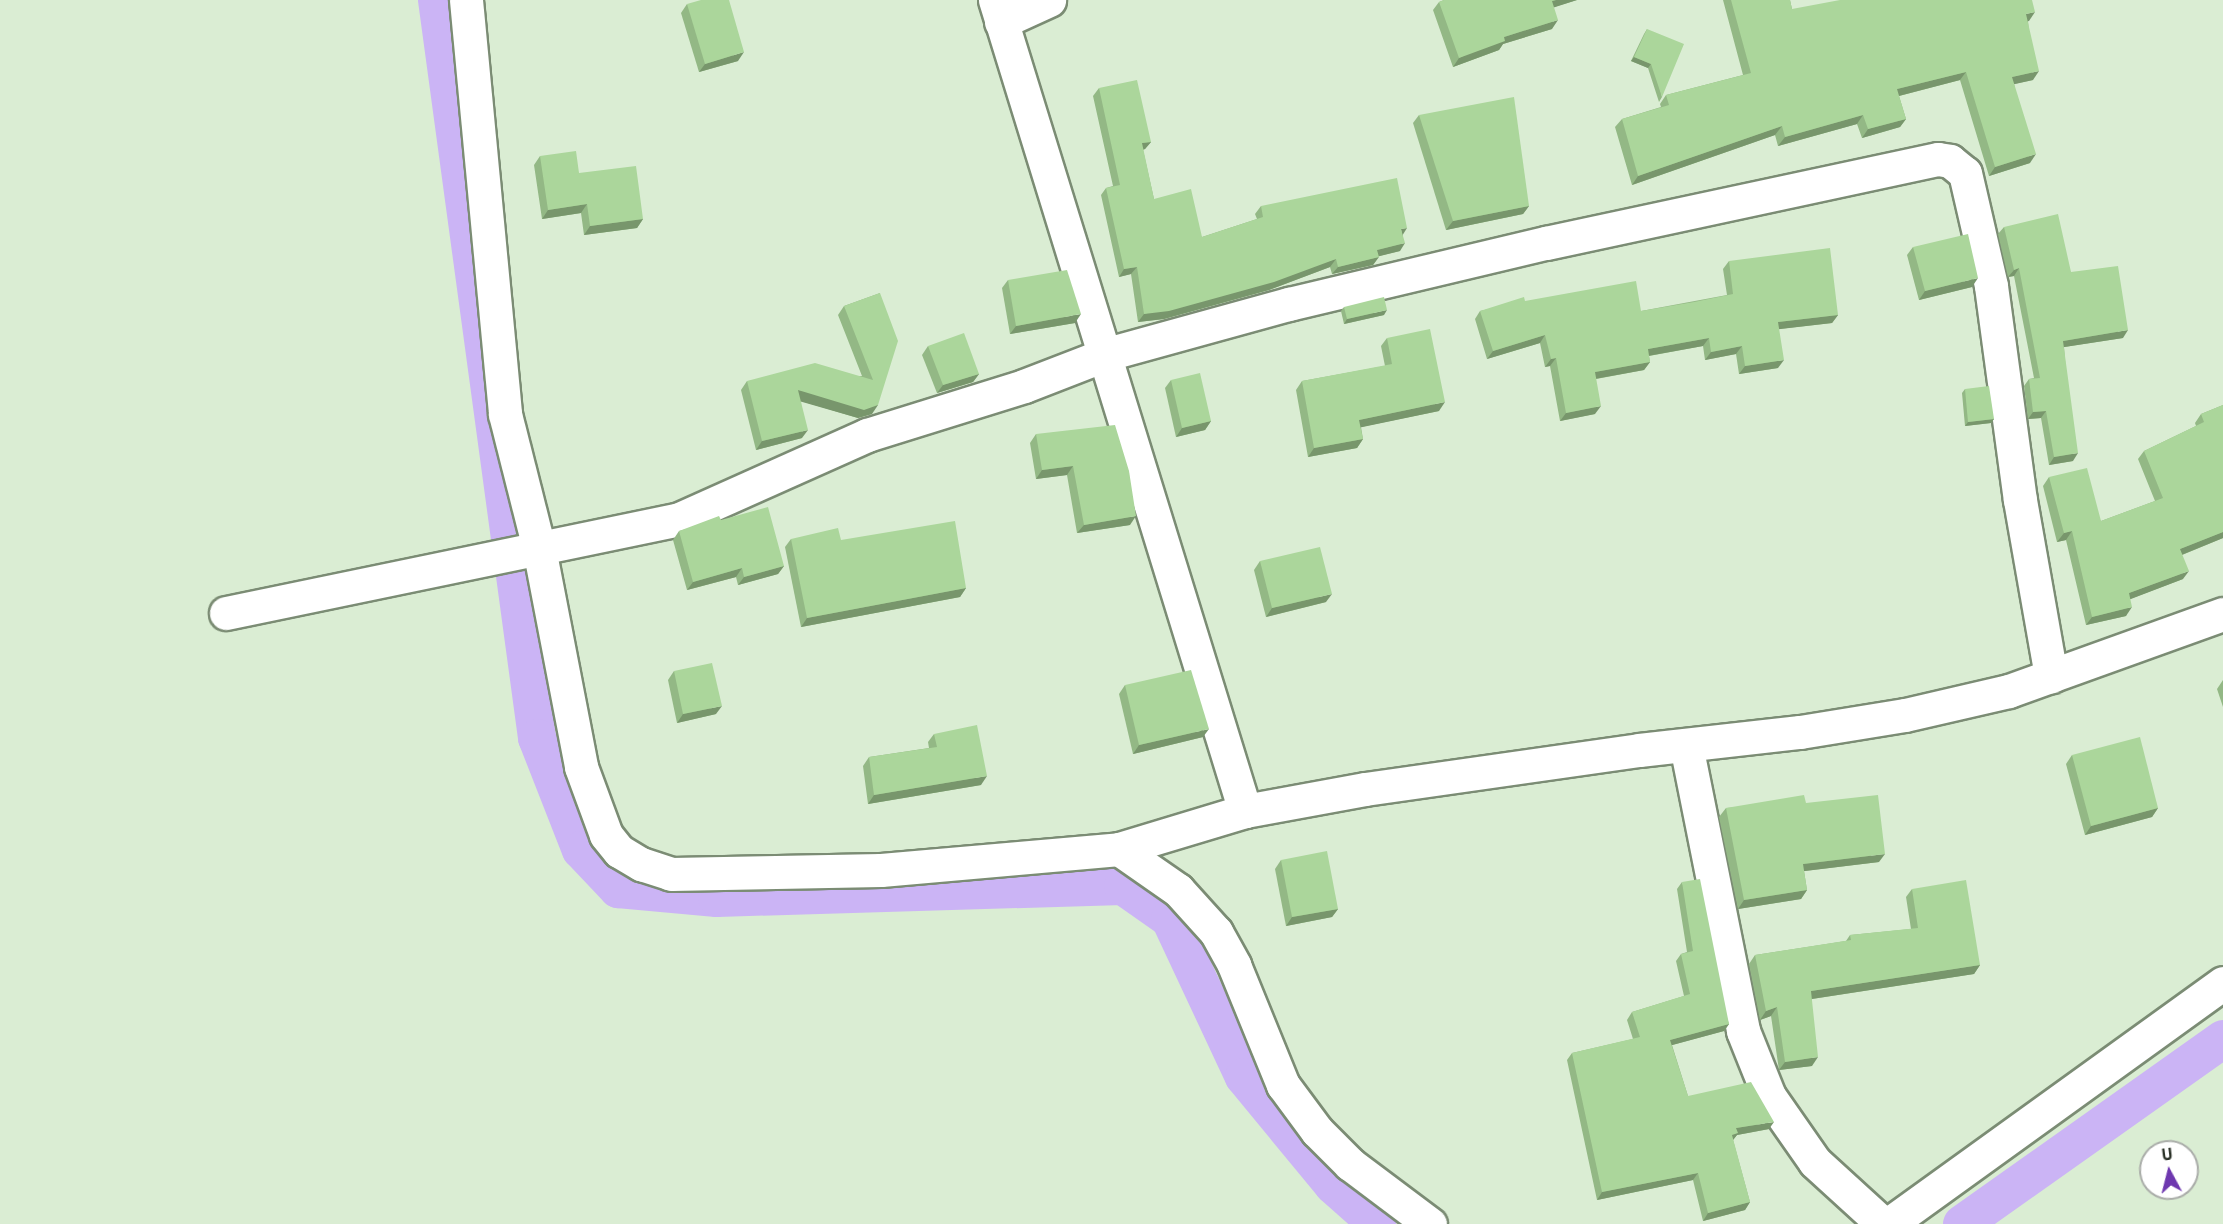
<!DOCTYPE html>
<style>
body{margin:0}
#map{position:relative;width:2223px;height:1224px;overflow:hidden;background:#daedd3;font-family:"IBM Plex Sans",sans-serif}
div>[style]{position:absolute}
.canal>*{height:38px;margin:-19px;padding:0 19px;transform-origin:19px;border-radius:19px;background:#cbb4f5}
.roads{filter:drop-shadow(2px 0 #7b8c74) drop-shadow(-2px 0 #7b8c74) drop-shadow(0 2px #7b8c74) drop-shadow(0 -2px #7b8c74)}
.street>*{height:33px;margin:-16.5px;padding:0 16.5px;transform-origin:16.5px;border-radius:16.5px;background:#fff}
.wall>*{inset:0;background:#93b885}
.shaded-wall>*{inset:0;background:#78966c}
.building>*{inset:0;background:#abd69b}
span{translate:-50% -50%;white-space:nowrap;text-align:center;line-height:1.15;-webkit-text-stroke:6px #fff;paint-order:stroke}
.north{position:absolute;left:2139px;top:1140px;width:60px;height:60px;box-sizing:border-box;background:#fff;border:2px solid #aaada9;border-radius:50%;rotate:353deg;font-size:16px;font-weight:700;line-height:24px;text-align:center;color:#2a3127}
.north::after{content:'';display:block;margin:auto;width:21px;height:27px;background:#6e38af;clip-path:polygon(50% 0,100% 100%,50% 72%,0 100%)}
</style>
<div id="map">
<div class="canal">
<i style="left:437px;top:0;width:745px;rotate:82.28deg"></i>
<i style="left:537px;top:738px;width:120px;rotate:68.6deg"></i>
<i style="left:581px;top:850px;width:54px;rotate:46.5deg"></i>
<i style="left:618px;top:889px;width:99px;rotate:5.2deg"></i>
<i style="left:717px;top:898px;width:406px;rotate:-1.7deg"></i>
<i style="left:1123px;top:886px;width:57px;rotate:35.1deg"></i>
<i style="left:1170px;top:919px;width:174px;rotate:64.9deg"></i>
<i style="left:1244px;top:1077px;width:140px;rotate:50.5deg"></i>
<i style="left:1333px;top:1185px;width:59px;rotate:41.6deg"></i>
<i style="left:1962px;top:1224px;width:320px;rotate:-35.3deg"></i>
</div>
<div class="roads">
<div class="street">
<i style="left:466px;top:0;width:416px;rotate:84.6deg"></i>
<i style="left:505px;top:414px;width:138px;rotate:75.8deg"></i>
<i style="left:539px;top:548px;width:223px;rotate:79.1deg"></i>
<i style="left:581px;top:767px;width:72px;rotate:69.8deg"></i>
<i style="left:606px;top:835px;width:21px;rotate:51deg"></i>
<i style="left:619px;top:851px;width:26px;rotate:31deg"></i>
<i style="left:641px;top:864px;width:32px;rotate:18deg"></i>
<i style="left:671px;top:874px;width:210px;rotate:-1.1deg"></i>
<i style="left:881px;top:870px;width:239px;rotate:-5deg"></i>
<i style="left:1119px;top:849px;width:132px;rotate:-16.8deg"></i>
<i style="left:1245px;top:811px;width:122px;rotate:-10.4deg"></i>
<i style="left:1365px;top:789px;width:277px;rotate:-8.1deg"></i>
<i style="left:1639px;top:750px;width:162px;rotate:-6.4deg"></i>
<i style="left:1800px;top:732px;width:106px;rotate:-9.2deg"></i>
<i style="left:1905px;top:715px;width:107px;rotate:-13deg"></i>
<i style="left:2009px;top:691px;width:227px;rotate:-19.8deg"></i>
<i style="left:995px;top:0;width:849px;rotate:72.87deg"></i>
<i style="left:1001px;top:22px;width:53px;rotate:-24.6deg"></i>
<i style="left:226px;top:613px;width:460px;rotate:-11.7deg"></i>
<i style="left:677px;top:520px;width:208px;rotate:-24.1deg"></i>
<i style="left:867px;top:435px;width:164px;rotate:-17.3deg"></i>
<i style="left:1024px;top:386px;width:89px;rotate:-21.1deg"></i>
<i style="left:1107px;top:354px;width:189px;rotate:-15.4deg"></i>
<i style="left:1289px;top:304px;width:264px;rotate:-13.4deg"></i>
<i style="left:1546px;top:243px;width:401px;rotate:-12.1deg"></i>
<i style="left:1938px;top:159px;width:12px;rotate:9deg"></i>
<i style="left:1950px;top:161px;width:19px;rotate:39deg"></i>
<i style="left:1965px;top:173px;width:116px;rotate:77deg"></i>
<i style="left:1991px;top:286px;width:216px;rotate:82.3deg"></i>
<i style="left:2020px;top:500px;width:179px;rotate:80deg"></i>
<i style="left:1686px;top:745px;width:292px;rotate:78.7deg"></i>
<i style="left:1743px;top:1031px;width:70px;rotate:68.2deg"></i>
<i style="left:1769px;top:1096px;width:80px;rotate:55.1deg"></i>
<i style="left:1815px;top:1162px;width:92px;rotate:42.4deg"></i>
<i style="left:1119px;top:849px;width:72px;rotate:34.8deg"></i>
<i style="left:1178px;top:890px;width:57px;rotate:47.9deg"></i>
<i style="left:1216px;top:932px;width:38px;rotate:61deg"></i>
<i style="left:1234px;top:965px;width:130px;rotate:67.8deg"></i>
<i style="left:1283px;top:1085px;width:57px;rotate:53.5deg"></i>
<i style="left:1317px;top:1131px;width:47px;rotate:45deg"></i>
<i style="left:1350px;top:1164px;width:100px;rotate:36.9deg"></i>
<i style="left:1889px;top:1224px;width:412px;rotate:-35.8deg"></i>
</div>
</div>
<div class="wall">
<i style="clip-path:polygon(1444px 0,1577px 0,1554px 7px,1552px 29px,1503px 44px,1499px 50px,1453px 67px,1433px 10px,1439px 2px)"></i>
<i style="clip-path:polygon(1723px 0,1790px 0,1792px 9px,2029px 21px,2028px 21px,2033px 80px,2014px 84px,2030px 163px,1989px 176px,1960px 80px,1899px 96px,1906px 119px,1900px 127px,1862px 138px,1857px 124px,1778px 146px,1775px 135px,1632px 185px,1615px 127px,1622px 119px,1661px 107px,1660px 104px,1666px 95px,1743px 75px)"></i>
<i style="clip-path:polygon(687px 4px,738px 61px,699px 72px,681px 13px)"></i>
<i style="clip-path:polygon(1647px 29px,1662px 97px,1659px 102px,1648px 68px,1631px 61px,1644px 34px)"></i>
<i style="clip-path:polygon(1099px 88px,1151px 142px,1145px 149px,1143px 150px,1154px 199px,1202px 237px,1257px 219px,1255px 214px,1261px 206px,1403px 235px,1400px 251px,1379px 256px,1373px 265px,1332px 274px,1330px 267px,1269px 290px,1164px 319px,1138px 322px,1131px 274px,1119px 277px,1101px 195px,1106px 188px,1113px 186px,1093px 96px)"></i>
<i style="clip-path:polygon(1419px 115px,1529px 206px,1523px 214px,1446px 230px,1413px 123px)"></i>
<i style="clip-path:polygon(540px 156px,579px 173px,643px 219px,637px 228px,584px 235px,581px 213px,542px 219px,534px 165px)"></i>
<i style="clip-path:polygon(2004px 227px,2071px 272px,2123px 338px,2064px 347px,2073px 461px,2049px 465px,2041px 418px,2028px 419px,2024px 386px,2029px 379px,2034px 378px,2014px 276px,2008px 277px,1998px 234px)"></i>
<i style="clip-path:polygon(1913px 247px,1972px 287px,1919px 300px,1907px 255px)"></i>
<i style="clip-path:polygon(1729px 261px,1838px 315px,1832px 323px,1779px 329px,1778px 368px,1739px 374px,1736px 354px,1705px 360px,1703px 346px,1649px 356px,1650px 362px,1644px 370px,1596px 379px,1595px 414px,1560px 421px,1550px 366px,1545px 367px,1540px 343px,1487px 359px,1475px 319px,1480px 311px,1525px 301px,1641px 311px,1727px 295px,1723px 269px)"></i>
<i style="clip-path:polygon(1008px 280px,1075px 323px,1010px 334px,1002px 288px)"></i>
<i style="clip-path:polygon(880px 293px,872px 414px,858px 418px,801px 401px,802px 438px,756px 450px,741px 390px,747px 381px,862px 376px,838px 315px,844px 306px)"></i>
<i style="clip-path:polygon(1344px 307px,1384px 315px,1344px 324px,1341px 311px)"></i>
<i style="clip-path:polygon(1387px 338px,1439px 411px,1361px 427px,1363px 439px,1357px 448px,1308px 457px,1296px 390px,1302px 381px,1385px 366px,1381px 346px)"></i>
<i style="clip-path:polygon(928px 346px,979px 374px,973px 382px,937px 393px,922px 355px)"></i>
<i style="clip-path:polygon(1171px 380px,1211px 421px,1205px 430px,1176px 437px,1165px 388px)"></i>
<i style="clip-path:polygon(1965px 389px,1994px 419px,1991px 423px,1965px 426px,1962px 393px)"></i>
<i style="clip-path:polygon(2223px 405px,2223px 538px,2182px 555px,2183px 579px,2130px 599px,2126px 616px,2086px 625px,2066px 540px,2057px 542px,2043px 486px,2049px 477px,2101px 521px,2155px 501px,2138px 459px,2144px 451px,2196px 426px,2195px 423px,2201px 414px)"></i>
<i style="clip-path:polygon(1036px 434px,1129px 471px,1130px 525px,1077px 533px,1067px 475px,1036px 479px,1030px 443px)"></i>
<i style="clip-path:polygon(721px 520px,784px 566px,778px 574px,738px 585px,736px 577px,687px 590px,673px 540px,679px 531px)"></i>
<i style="clip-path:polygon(791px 539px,966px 588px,960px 597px,801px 627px,785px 547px)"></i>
<i style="clip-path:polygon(1260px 561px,1326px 602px,1266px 617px,1254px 570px)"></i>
<i style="clip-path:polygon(674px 671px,716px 714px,677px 723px,668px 680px)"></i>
<i style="clip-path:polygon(2223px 680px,2223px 707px,2217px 689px)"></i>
<i style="clip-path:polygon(1125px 685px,1203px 737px,1133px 754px,1119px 694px)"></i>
<i style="clip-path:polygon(934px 734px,981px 785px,868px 804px,863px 766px,869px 757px,929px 748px,928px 742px)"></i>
<i style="clip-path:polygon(2072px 755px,2158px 808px,2152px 817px,2085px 835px,2066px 764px)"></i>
<i style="clip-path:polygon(1806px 803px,1879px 862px,1804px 871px,1807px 890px,1801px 899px,1738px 909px,1719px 817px,1726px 808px)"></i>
<i style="clip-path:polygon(1281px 860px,1338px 909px,1332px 917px,1286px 926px,1275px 869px)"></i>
<i style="clip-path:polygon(1682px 882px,1729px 1024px,1724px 1031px,1672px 1045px,1688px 1096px,1769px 1129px,1737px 1135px,1733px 1140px,1750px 1202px,1745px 1210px,1703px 1221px,1693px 1180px,1597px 1200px,1567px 1060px,1572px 1053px,1633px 1039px,1627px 1020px,1632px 1012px,1684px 996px,1676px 961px,1681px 954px,1687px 952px,1677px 889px)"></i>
<i style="clip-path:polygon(1912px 889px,1980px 965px,1974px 974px,1812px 999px,1812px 1066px,1779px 1070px,1771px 1016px,1760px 1020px,1749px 964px,1755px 955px,1846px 941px,1850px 935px,1911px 929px,1906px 897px)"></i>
</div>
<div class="shaded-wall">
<i style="clip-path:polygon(1556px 0,1577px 0,1546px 10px,1552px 1px)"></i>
<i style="clip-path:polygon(2035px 12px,2029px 21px,2020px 23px,2026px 14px)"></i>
<i style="clip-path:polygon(1558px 20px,1552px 29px,1503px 44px,1499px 50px,1453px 67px,1459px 58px,1504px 37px)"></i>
<i style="clip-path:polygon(744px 52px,738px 61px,699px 72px,705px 64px)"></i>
<i style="clip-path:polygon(1634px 57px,1651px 64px,1648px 68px,1631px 61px)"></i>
<i style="clip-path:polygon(2039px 71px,2033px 80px,2006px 86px,2012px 77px)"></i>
<i style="clip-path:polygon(1966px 72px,1960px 80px,1891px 98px,1897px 89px)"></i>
<i style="clip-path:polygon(1863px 115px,1857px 124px,1778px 146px,1785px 137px)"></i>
<i style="clip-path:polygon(1906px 119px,1900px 127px,1862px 138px,1868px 129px)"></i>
<i style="clip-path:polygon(1782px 126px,1775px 135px,1632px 185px,1638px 176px)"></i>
<i style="clip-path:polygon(1151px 142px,1145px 149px,1136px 151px,1142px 143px)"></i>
<i style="clip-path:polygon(2036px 154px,2030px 163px,1989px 176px,1995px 167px)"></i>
<i style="clip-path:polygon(587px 204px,581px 213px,542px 219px,548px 210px)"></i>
<i style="clip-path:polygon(1529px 206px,1523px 214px,1446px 230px,1453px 221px)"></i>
<i style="clip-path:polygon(643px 219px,637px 228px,584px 235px,590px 226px)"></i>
<i style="clip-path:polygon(1407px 228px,1402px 236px,1401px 229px)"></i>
<i style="clip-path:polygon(1405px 243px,1400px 251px,1372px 258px,1377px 250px)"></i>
<i style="clip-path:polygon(1379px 257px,1373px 265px,1332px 274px,1338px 267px)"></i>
<i style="clip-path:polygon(1336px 259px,1330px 267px,1269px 290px,1164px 319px,1138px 322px,1144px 314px)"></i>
<i style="clip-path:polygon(1137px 267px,1131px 274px,1119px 277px,1124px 269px)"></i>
<i style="clip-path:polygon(2019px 268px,2014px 276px,2008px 277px,2014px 270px)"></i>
<i style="clip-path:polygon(1978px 278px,1972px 287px,1919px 300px,1925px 291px)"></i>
<i style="clip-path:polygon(1387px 310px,1384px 315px,1344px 324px,1347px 319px)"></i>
<i style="clip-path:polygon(1081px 314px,1075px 323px,1010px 334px,1016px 326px)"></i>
<i style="clip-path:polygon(1838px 315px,1832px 323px,1772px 330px,1778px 322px)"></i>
<i style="clip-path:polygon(2128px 330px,2123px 338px,2058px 348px,2063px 341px)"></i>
<i style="clip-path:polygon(1545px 335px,1540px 343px,1487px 359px,1493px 351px)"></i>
<i style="clip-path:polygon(1709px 338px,1703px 346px,1642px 357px,1648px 349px)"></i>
<i style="clip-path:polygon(1742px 346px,1736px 354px,1705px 360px,1711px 352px)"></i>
<i style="clip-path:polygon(1556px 358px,1550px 366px,1545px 367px,1551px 359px)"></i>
<i style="clip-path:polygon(1784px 360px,1778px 368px,1739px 374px,1745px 366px)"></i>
<i style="clip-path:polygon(1650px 362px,1644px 370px,1589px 380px,1595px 372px)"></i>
<i style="clip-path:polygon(979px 374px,973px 382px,937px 393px,943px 385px)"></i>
<i style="clip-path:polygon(798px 390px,878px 405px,872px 414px,858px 418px,792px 399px)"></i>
<i style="clip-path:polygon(1445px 402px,1439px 411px,1353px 429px,1359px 420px)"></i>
<i style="clip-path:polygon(1601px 406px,1595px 414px,1560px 421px,1566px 413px)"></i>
<i style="clip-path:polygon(2046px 411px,2041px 418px,2028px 419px,2033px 412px)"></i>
<i style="clip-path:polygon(1994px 419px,1991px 423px,1965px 426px,1968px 422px)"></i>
<i style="clip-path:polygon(1211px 421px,1205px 430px,1176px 437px,1182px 428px)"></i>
<i style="clip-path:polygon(808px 430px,802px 438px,756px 450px,762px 441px)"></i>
<i style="clip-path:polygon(1363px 439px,1357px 448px,1308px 457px,1314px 448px)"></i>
<i style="clip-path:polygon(2078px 453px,2073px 461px,2049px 465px,2054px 457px)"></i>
<i style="clip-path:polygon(1073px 466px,1067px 475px,1036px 479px,1042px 470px)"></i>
<i style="clip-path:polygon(1136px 516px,1130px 525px,1077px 533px,1084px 525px)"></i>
<i style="clip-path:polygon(2072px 531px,2066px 540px,2057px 542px,2064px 533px)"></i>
<i style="clip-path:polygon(2223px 532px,2223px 538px,2174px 558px,2180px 549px)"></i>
<i style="clip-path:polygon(784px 566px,778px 574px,738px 585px,744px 577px)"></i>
<i style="clip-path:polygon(742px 568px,736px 577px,687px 590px,693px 582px)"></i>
<i style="clip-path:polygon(2189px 571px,2183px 579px,2123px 602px,2129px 593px)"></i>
<i style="clip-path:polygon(966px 588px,960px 597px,801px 627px,807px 618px)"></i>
<i style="clip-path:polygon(1332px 594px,1326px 602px,1266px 617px,1272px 608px)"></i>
<i style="clip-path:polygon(2132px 607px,2126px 616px,2086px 625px,2092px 617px)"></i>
<i style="clip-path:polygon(722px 706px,716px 714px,677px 723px,683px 714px)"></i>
<i style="clip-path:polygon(1209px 729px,1203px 737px,1133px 754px,1139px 745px)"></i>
<i style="clip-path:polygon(987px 776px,981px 785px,868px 804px,874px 795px)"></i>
<i style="clip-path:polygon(2158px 808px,2152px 817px,2085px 835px,2091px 826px)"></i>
<i style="clip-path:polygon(1885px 854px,1879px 862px,1797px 872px,1803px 864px)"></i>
<i style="clip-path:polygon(1807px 890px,1801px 899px,1738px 909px,1744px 900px)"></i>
<i style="clip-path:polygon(1338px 909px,1332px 917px,1286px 926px,1292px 917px)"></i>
<i style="clip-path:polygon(1980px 965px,1974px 974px,1805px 1000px,1811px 991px)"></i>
<i style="clip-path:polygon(1777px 1007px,1771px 1016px,1760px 1020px,1766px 1011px)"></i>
<i style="clip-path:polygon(1729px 1024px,1724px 1031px,1665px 1047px,1670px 1040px)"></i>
<i style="clip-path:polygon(1818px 1057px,1812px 1066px,1779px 1070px,1785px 1062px)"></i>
<i style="clip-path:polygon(1774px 1122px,1769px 1129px,1737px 1135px,1733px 1140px,1727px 1142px,1736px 1128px)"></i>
<i style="clip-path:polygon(1698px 1173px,1693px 1180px,1597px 1200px,1602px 1192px)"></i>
<i style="clip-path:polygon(1750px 1202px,1745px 1210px,1703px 1221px,1708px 1213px)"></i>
</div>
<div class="building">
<i style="clip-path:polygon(701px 0,729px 0,744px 52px,705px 64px,687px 4px)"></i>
<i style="clip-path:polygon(1444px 0,1556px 0,1552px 1px,1558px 20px,1504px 37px,1505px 41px,1459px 58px,1439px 2px)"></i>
<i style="clip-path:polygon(1731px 0,1790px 0,1792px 9px,1840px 0,2032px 0,2035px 12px,2026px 14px,2039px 71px,2012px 77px,2036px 154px,1995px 167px,1966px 72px,1897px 89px,1906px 119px,1868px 129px,1863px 115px,1785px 137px,1782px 126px,1638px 176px,1622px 119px,1669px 105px,1666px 95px,1751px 73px)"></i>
<i style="clip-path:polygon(1647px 29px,1684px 44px,1662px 97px,1651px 64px,1634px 57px)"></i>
<i style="clip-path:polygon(1137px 80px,1151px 142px,1142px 143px,1154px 199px,1191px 189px,1202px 237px,1263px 217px,1261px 206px,1397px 178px,1407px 228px,1401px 229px,1405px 243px,1377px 250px,1379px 257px,1338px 267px,1336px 259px,1274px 282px,1169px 311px,1144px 314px,1137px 267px,1124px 269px,1106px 188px,1120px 185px,1099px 88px)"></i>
<i style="clip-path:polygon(1514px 97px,1529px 206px,1453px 221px,1419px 115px)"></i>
<i style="clip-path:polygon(576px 151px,579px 173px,636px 166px,643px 219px,590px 226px,587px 204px,548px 210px,540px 156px)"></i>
<i style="clip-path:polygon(2058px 214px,2071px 272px,2118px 266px,2128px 330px,2063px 341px,2078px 453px,2054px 457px,2046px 411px,2033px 412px,2029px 379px,2040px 378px,2019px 268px,2014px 270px,2004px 227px)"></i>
<i style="clip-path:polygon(1968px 234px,1978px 278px,1925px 291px,1913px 247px)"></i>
<i style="clip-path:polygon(1830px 248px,1838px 315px,1778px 322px,1784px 360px,1745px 366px,1742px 346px,1711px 352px,1709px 338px,1648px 349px,1650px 362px,1595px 372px,1601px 406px,1566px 413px,1556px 358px,1551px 359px,1545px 335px,1493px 351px,1480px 311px,1524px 297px,1525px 301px,1636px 281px,1641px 311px,1694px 302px,1733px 294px,1729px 261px)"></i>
<i style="clip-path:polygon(1067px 270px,1081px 314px,1016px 326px,1008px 280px)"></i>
<i style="clip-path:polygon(880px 293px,898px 341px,878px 405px,864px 410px,798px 390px,808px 430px,762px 441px,747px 381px,815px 363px,873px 380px,844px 306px)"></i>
<i style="clip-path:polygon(1384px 297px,1387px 310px,1347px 319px,1344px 307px)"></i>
<i style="clip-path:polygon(1430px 329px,1445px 402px,1359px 420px,1363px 439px,1314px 448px,1302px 381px,1392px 364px,1387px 338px)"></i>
<i style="clip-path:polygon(964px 333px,979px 374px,943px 385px,928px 346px)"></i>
<i style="clip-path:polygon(1200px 373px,1211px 421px,1182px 428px,1171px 380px)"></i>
<i style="clip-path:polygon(1989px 386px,1994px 419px,1968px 422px,1965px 389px)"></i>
<i style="clip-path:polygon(2223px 405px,2223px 532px,2180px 549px,2189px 571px,2129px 593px,2132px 607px,2092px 617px,2072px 531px,2064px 533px,2049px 477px,2087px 468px,2101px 521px,2163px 498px,2144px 451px,2204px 422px,2201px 414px)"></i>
<i style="clip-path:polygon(1115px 425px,1129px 471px,1136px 516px,1084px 525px,1073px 466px,1042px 470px,1036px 434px)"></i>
<i style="clip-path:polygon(768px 507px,784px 566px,744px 577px,742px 568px,693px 582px,679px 531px,719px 516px,721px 520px)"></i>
<i style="clip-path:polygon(955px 521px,966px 588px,807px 618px,791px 539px,838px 528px,841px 540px)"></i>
<i style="clip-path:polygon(1320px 547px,1332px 594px,1272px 608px,1260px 561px)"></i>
<i style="clip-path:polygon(712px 663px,722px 706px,683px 714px,674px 671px)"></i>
<i style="clip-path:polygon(1191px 670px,1209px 729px,1139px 745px,1125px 685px)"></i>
<i style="clip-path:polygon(977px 725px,987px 776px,874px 795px,869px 757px,937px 747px,934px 734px)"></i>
<i style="clip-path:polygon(2140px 737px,2158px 808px,2091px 826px,2072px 755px)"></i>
<i style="clip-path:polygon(1804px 795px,1806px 803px,1878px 795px,1885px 854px,1803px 864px,1807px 890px,1744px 900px,1726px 808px)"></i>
<i style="clip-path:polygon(1327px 851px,1338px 909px,1292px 917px,1281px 860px)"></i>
<i style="clip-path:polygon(1700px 879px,1729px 1024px,1670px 1040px,1688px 1096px,1751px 1082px,1774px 1122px,1736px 1128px,1738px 1133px,1732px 1135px,1750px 1202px,1708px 1213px,1698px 1173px,1602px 1192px,1572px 1053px,1640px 1037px,1632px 1012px,1690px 994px,1681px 954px,1693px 951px,1682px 882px)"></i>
<i style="clip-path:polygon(1966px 880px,1980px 965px,1811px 991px,1818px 1057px,1785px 1062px,1777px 1007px,1766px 1011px,1755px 955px,1851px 940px,1850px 935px,1918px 928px,1912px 889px)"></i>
</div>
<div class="north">U</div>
</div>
